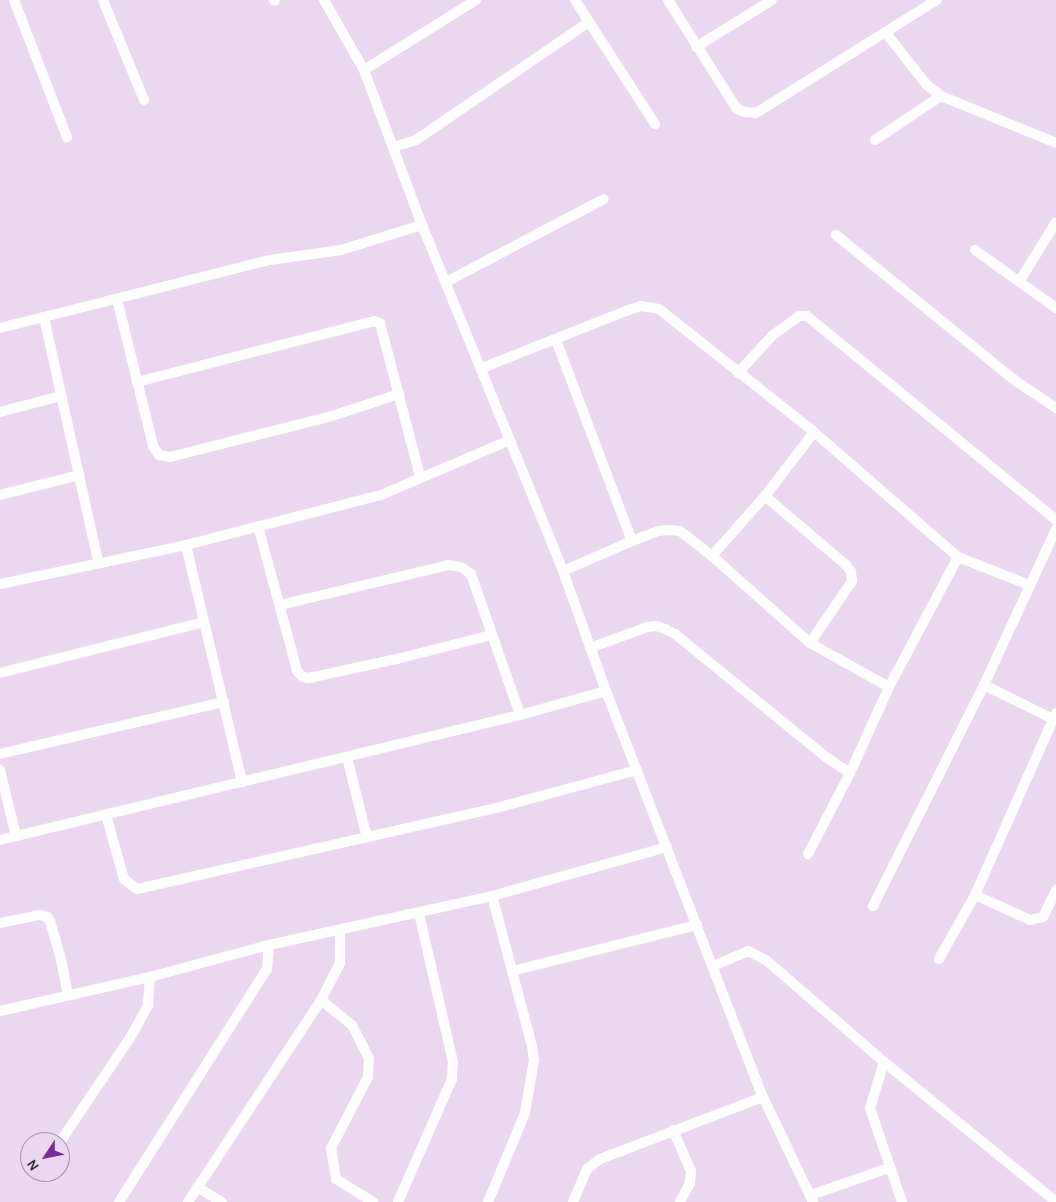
<!DOCTYPE html>
<style>
body{margin:0}
#map{position:relative;width:1056px;height:1202px;overflow:hidden;background:#ebd7ef;font-family:Karla,sans-serif}
div>[style]{position:absolute}
.minor>*{height:10px;margin:-5px;padding:0 5px;transform-origin:5px;border-radius:5px;background:#fff}
span{translate:-50% -50%;white-space:nowrap;text-align:center;line-height:1.15;-webkit-text-stroke:5px #ebd7ef;paint-order:stroke}
.north{position:absolute;left:20px;top:1132px;width:50px;height:50px;box-sizing:border-box;background:#ebd7ef;border:1px solid #a293a5;border-radius:50%;rotate:236deg;font-size:14px;font-weight:700;line-height:20px;text-align:center;color:#352e37}
.north::after{content:'';display:block;margin:auto;width:18px;height:22px;background:#772c9e;clip-path:polygon(50% 0,100% 100%,50% 72%,0 100%)}
</style>
<div id="map">
<div class="minor">
<i style="left:14px;top:0;width:147px;rotate:68.9deg"></i>
<i style="left:103px;top:0;width:108px;rotate:67.7deg"></i>
<i style="left:274px;top:0;width:1px;rotate:45deg"></i>
<i style="left:324px;top:0;width:81px;rotate:60.3deg"></i>
<i style="left:364px;top:70px;width:165px;rotate:69.5deg"></i>
<i style="left:422px;top:225px;width:374px;rotate:67.8deg"></i>
<i style="left:563px;top:571px;width:127px;rotate:70.3deg"></i>
<i style="left:606px;top:691px;width:435px;rotate:68.9deg"></i>
<i style="left:763px;top:1097px;width:116px;rotate:64.5deg"></i>
<i style="left:575px;top:0;width:148px;rotate:57.2deg"></i>
<i style="left:668px;top:0;width:129px;rotate:57.7deg"></i>
<i style="left:737px;top:109px;width:9px;rotate:21deg"></i>
<i style="left:745px;top:112px;width:11px;rotate:5deg"></i>
<i style="left:756px;top:113px;width:213px;rotate:-32deg"></i>
<i style="left:886px;top:33px;width:65px;rotate:51.9deg"></i>
<i style="left:926px;top:84px;width:19px;rotate:39deg"></i>
<i style="left:941px;top:96px;width:124px;rotate:22.2deg"></i>
<i style="left:696px;top:47px;width:89px;rotate:-31.7deg"></i>
<i style="left:364px;top:70px;width:132px;rotate:-32deg"></i>
<i style="left:875px;top:140px;width:79px;rotate:-33.7deg"></i>
<i style="left:394px;top:147px;width:23px;rotate:-18deg"></i>
<i style="left:416px;top:140px;width:209px;rotate:-34.3deg"></i>
<i style="left:836px;top:235px;width:228px;rotate:39.1deg"></i>
<i style="left:1013px;top:379px;width:52px;rotate:34deg"></i>
<i style="left:975px;top:250px;width:100px;rotate:35.6deg"></i>
<i style="left:446px;top:282px;width:178px;rotate:-27.7deg"></i>
<i style="left:1019px;top:282px;width:70px;rotate:-58.3deg"></i>
<i style="left:117px;top:299px;width:151px;rotate:76.2deg"></i>
<i style="left:153px;top:446px;width:11px;rotate:56deg"></i>
<i style="left:159px;top:455px;width:11px;rotate:10deg"></i>
<i style="left:170px;top:457px;width:167px;rotate:-14.2deg"></i>
<i style="left:332px;top:416px;width:71px;rotate:-18.2deg"></i>
<i style="left:0;top:328px;width:45px;rotate:-14deg"></i>
<i style="left:556px;top:340px;width:215px;rotate:69.3deg"></i>
<i style="left:482px;top:368px;width:155px;rotate:-21.6deg"></i>
<i style="left:626px;top:311px;width:16px;rotate:-18deg"></i>
<i style="left:641px;top:306px;width:18px;rotate:9deg"></i>
<i style="left:659px;top:309px;width:198px;rotate:38.4deg"></i>
<i style="left:814px;top:432px;width:191px;rotate:41deg"></i>
<i style="left:958px;top:557px;width:76px;rotate:21.5deg"></i>
<i style="left:738px;top:373px;width:52px;rotate:-47.4deg"></i>
<i style="left:773px;top:335px;width:32px;rotate:-36deg"></i>
<i style="left:799px;top:316px;width:8px"></i>
<i style="left:807px;top:316px;width:322px;rotate:39.3deg"></i>
<i style="left:137px;top:382px;width:245px;rotate:-14.4deg"></i>
<i style="left:374px;top:321px;width:6px;rotate:18deg"></i>
<i style="left:380px;top:323px;width:159px;rotate:75.4deg"></i>
<i style="left:0;top:412px;width:63px;rotate:-14.7deg"></i>
<i style="left:814px;top:432px;width:81px;rotate:127.4deg"></i>
<i style="left:765px;top:496px;width:80px;rotate:131.5deg"></i>
<i style="left:712px;top:556px;width:131px;rotate:41.6deg"></i>
<i style="left:810px;top:643px;width:90px;rotate:29.1deg"></i>
<i style="left:0;top:495px;width:82px;rotate:-14deg"></i>
<i style="left:765px;top:496px;width:106px;rotate:40.4deg"></i>
<i style="left:846px;top:565px;width:9px;rotate:54deg"></i>
<i style="left:851px;top:572px;width:9px;rotate:84deg"></i>
<i style="left:852px;top:581px;width:75px;rotate:124.1deg"></i>
<i style="left:258px;top:526px;width:150px;rotate:74.9deg"></i>
<i style="left:297px;top:671px;width:8px;rotate:45deg"></i>
<i style="left:303px;top:677px;width:6px;rotate:9deg"></i>
<i style="left:309px;top:678px;width:90px;rotate:-12.2deg"></i>
<i style="left:397px;top:659px;width:97px;rotate:-14.3deg"></i>
<i style="left:186px;top:545px;width:244px;rotate:76.7deg"></i>
<i style="left:98px;top:561px;width:250px;rotate:-102.5deg"></i>
<i style="left:44px;top:317px;width:233px;rotate:-14.2deg"></i>
<i style="left:270px;top:260px;width:72px;rotate:-8deg"></i>
<i style="left:341px;top:250px;width:85px;rotate:-17.2deg"></i>
<i style="left:563px;top:571px;width:75px;rotate:-23.5deg"></i>
<i style="left:632px;top:541px;width:28px;rotate:-21deg"></i>
<i style="left:658px;top:531px;width:11px;rotate:-5deg"></i>
<i style="left:669px;top:530px;width:11px;rotate:5deg"></i>
<i style="left:680px;top:531px;width:41px;rotate:38deg"></i>
<i style="left:0;top:584px;width:190px;rotate:-11.8deg"></i>
<i style="left:186px;top:545px;width:201px;rotate:-14.4deg"></i>
<i style="left:381px;top:495px;width:140px;rotate:-23.1deg"></i>
<i style="left:280px;top:605px;width:174px;rotate:-13.3deg"></i>
<i style="left:449px;top:565px;width:12px;rotate:9deg"></i>
<i style="left:461px;top:567px;width:12px;rotate:35deg"></i>
<i style="left:471px;top:574px;width:149px;rotate:70.8deg"></i>
<i style="left:590px;top:648px;width:61px;rotate:-20.2deg"></i>
<i style="left:647px;top:627px;width:10px;rotate:-6deg"></i>
<i style="left:657px;top:626px;width:9px;rotate:21deg"></i>
<i style="left:665px;top:629px;width:11px;rotate:27deg"></i>
<i style="left:675px;top:634px;width:195px;rotate:39.2deg"></i>
<i style="left:826px;top:757px;width:29px;rotate:34deg"></i>
<i style="left:0;top:673px;width:210px;rotate:-14deg"></i>
<i style="left:1053px;top:719px;width:77px;rotate:-153.8deg"></i>
<i style="left:984px;top:685px;width:172px;rotate:-65.2deg"></i>
<i style="left:0;top:754px;width:230px;rotate:-13.1deg"></i>
<i style="left:347px;top:757px;width:83px;rotate:76.1deg"></i>
<i style="left:0;top:770px;width:68px;rotate:76.4deg"></i>
<i style="left:106px;top:815px;width:66px;rotate:74.3deg"></i>
<i style="left:124px;top:879px;width:16px;rotate:38deg"></i>
<i style="left:137px;top:889px;width:372px;rotate:-12.7deg"></i>
<i style="left:500px;top:807px;width:142px;rotate:-15.1deg"></i>
<i style="left:0;top:840px;width:535px;rotate:-13.52deg"></i>
<i style="left:520px;top:715px;width:89px;rotate:-15.6deg"></i>
<i style="left:808px;top:854px;width:91px;rotate:-62.6deg"></i>
<i style="left:850px;top:773px;width:94px;rotate:-65.6deg"></i>
<i style="left:889px;top:687px;width:147px;rotate:-62deg"></i>
<i style="left:975px;top:895px;width:60px;rotate:24.4deg"></i>
<i style="left:1030px;top:920px;width:13px;rotate:-13deg"></i>
<i style="left:1043px;top:917px;width:30px;rotate:-64deg"></i>
<i style="left:873px;top:906px;width:247px;rotate:-63.3deg"></i>
<i style="left:0;top:923px;width:41px;rotate:-11.3deg"></i>
<i style="left:40px;top:915px;width:7px;rotate:16deg"></i>
<i style="left:47px;top:917px;width:5px;rotate:53deg"></i>
<i style="left:50px;top:921px;width:40px;rotate:74deg"></i>
<i style="left:61px;top:959px;width:36px;rotate:79deg"></i>
<i style="left:939px;top:959px;width:73px;rotate:-60.6deg"></i>
<i style="left:975px;top:895px;width:199px;rotate:-66deg"></i>
<i style="left:713px;top:966px;width:38px;rotate:-23deg"></i>
<i style="left:748px;top:951px;width:20px;rotate:27deg"></i>
<i style="left:766px;top:960px;width:156px;rotate:40.8deg"></i>
<i style="left:884px;top:1062px;width:222px;rotate:39.1deg"></i>
<i style="left:512px;top:971px;width:191px;rotate:-14deg"></i>
<i style="left:321px;top:1000px;width:40px;rotate:39deg"></i>
<i style="left:352px;top:1025px;width:37px;rotate:63deg"></i>
<i style="left:369px;top:1058px;width:19px;rotate:93deg"></i>
<i style="left:368px;top:1077px;width:80px;rotate:117.5deg"></i>
<i style="left:331px;top:1148px;width:31px;rotate:81deg"></i>
<i style="left:336px;top:1179px;width:44px;rotate:31.9deg"></i>
<i style="left:0;top:1011px;width:154px;rotate:-12.8deg"></i>
<i style="left:150px;top:977px;width:123px;rotate:-15.1deg"></i>
<i style="left:269px;top:945px;width:228px;rotate:-12.4deg"></i>
<i style="left:492px;top:896px;width:182px;rotate:-15.6deg"></i>
<i style="left:884px;top:1062px;width:48px;rotate:106.9deg"></i>
<i style="left:870px;top:1108px;width:99px;rotate:71.2deg"></i>
<i style="left:673px;top:1130px;width:45px;rotate:66.3deg"></i>
<i style="left:691px;top:1171px;width:12px;rotate:95deg"></i>
<i style="left:690px;top:1183px;width:21px;rotate:118deg"></i>
<i style="left:60px;top:1142px;width:125px;rotate:-56.1deg"></i>
<i style="left:130px;top:1038px;width:38px;rotate:-61deg"></i>
<i style="left:148px;top:1005px;width:28px;rotate:-86deg"></i>
<i style="left:197px;top:1187px;width:29px;rotate:31deg"></i>
<i style="left:811px;top:1195px;width:83px;rotate:-19.1deg"></i>
<i style="left:119px;top:1202px;width:276px;rotate:-57.6deg"></i>
<i style="left:267px;top:969px;width:24px;rotate:-85deg"></i>
<i style="left:188px;top:1202px;width:242px;rotate:-56.6deg"></i>
<i style="left:321px;top:1000px;width:42px;rotate:-62.8deg"></i>
<i style="left:340px;top:963px;width:33px;rotate:-90deg"></i>
<i style="left:398px;top:1202px;width:134px;rotate:-66.3deg"></i>
<i style="left:452px;top:1079px;width:17px;rotate:-87deg"></i>
<i style="left:453px;top:1062px;width:153px;rotate:-102.9deg"></i>
<i style="left:488px;top:1202px;width:96px;rotate:-67.4deg"></i>
<i style="left:525px;top:1113px;width:54px;rotate:-80.4deg"></i>
<i style="left:534px;top:1060px;width:14px;rotate:-98deg"></i>
<i style="left:532px;top:1046px;width:155px;rotate:-104.9deg"></i>
<i style="left:573px;top:1202px;width:36px;rotate:-67deg"></i>
<i style="left:587px;top:1169px;width:16px;rotate:-38deg"></i>
<i style="left:600px;top:1159px;width:174px;rotate:-20.8deg"></i>
</div>
<div class="north">N</div>
</div>
